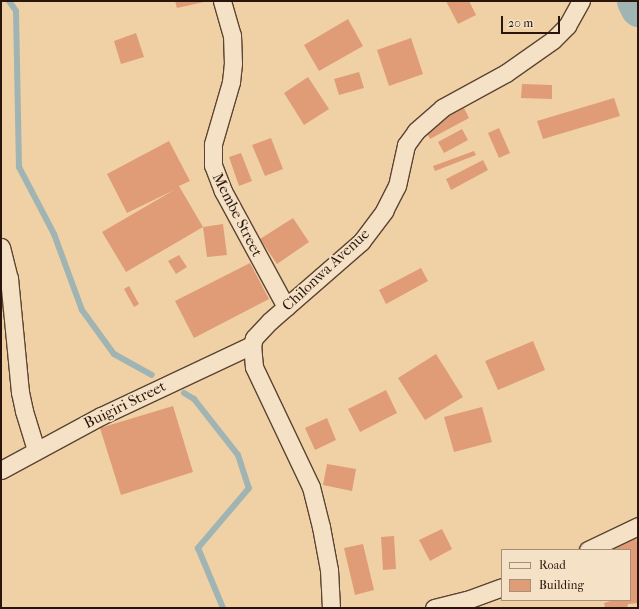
<!DOCTYPE html>
<style>
body{margin:0}
#map{position:relative;width:639px;height:609px;overflow:hidden;background:#f0d1a6;font-family:"IM FELL French Canon",serif}
div>[style]{position:absolute}
.stream>*{height:6px;margin:-3px;padding:0 3px;transform-origin:3px;border-radius:3px;background:#9fb4b3}
.river>*{height:35px;margin:-17.5px;padding:0 17.5px;transform-origin:17.5px;border-radius:17.5px;background:#9fb4b3}
.building>*{inset:0;background:#e09c77}
.roads{filter:drop-shadow(1px 0 #5b4432) drop-shadow(-1px 0 #5b4432) drop-shadow(0 1px #5b4432) drop-shadow(0 -1px #5b4432)}
.minor>*{height:17px;margin:-8.5px;padding:0 8.5px;transform-origin:8.5px;border-radius:8.5px;background:#f5e1c5}
span{translate:-50% -50%;white-space:nowrap;text-align:center;line-height:1.15;-webkit-text-stroke:3.5px #f5e1c5;paint-order:stroke}
.street-label{font-size:15px;color:#29150c}
.frame{position:absolute;inset:0;border:2px solid #29150c;pointer-events:none}
.legend{position:absolute;left:501px;top:549px;width:130px;height:52px;box-sizing:border-box;background:#f5e1c5;border:1px solid #a38f7b;margin:0;padding:5px 7px;list-style:none;font-size:12px;color:#29150c}
.legend li{display:flex;align-items:center;gap:8px;height:20px}
.legend b{width:20px;border:1px solid #a38f7b}
.scale{position:absolute;left:501px;top:16px;width:59px;height:18px;box-sizing:border-box;border:2px solid #29150c;border-top:0;padding-left:5px;font-size:12px;line-height:14px;white-space:nowrap;color:#29150c;-webkit-text-stroke:3px #f5e1c5;paint-order:stroke}
</style>
<div id="map">
<div class="stream">
<i style="left:9px;top:1px;width:12px;rotate:55deg"></i>
<i style="left:16px;top:11px;width:156px;rotate:88.9deg"></i>
<i style="left:19px;top:167px;width:76px;rotate:62.4deg"></i>
<i style="left:54px;top:234px;width:81px;rotate:69.8deg"></i>
<i style="left:82px;top:310px;width:54px;rotate:54deg"></i>
<i style="left:114px;top:354px;width:43px;rotate:28.9deg"></i>
<i style="left:184px;top:393px;width:12px;rotate:31deg"></i>
<i style="left:194px;top:399px;width:71px;rotate:51.8deg"></i>
<i style="left:238px;top:455px;width:35px;rotate:72deg"></i>
<i style="left:249px;top:488px;width:79px;rotate:130.4deg"></i>
<i style="left:198px;top:548px;width:65px;rotate:67.4deg"></i>
</div>
<div class="river">
<i style="left:634px;top:1px;width:9px;rotate:63deg"></i>
</div>
<div class="building">
<i style="clip-path:polygon(175px 1px,204px 1px,204px 2px,177px 8px)"></i>
<i style="clip-path:polygon(446px 1px,469px 1px,476px 15px,458px 24px)"></i>
<i style="clip-path:polygon(348px 19px,363px 46px,319px 71px,304px 45px)"></i>
<i style="clip-path:polygon(136px 33px,144px 57px,121px 64px,114px 41px)"></i>
<i style="clip-path:polygon(411px 38px,423px 74px,389px 86px,377px 50px)"></i>
<i style="clip-path:polygon(359px 72px,364px 88px,339px 95px,334px 79px)"></i>
<i style="clip-path:polygon(308px 77px,329px 109px,304px 125px,284px 93px)"></i>
<i style="clip-path:polygon(522px 84px,552px 85px,552px 99px,521px 98px)"></i>
<i style="clip-path:polygon(614px 98px,620px 116px,543px 139px,537px 121px)"></i>
<i style="clip-path:polygon(464px 108px,469px 118px,430px 139px,425px 129px)"></i>
<i style="clip-path:polygon(499px 128px,510px 153px,499px 158px,488px 133px)"></i>
<i style="clip-path:polygon(462px 129px,468px 140px,444px 153px,438px 142px)"></i>
<i style="clip-path:polygon(271px 138px,283px 169px,265px 176px,252px 145px)"></i>
<i style="clip-path:polygon(169px 141px,190px 181px,179px 186px,203px 227px,126px 272px,102px 232px,174px 190px,127px 213px,107px 174px)"></i>
<i style="clip-path:polygon(474px 151px,476px 155px,435px 171px,433px 166px)"></i>
<i style="clip-path:polygon(241px 153px,252px 181px,239px 186px,229px 157px)"></i>
<i style="clip-path:polygon(483px 160px,488px 170px,451px 190px,446px 179px)"></i>
<i style="clip-path:polygon(293px 218px,309px 242px,277px 264px,260px 239px)"></i>
<i style="clip-path:polygon(223px 224px,227px 255px,207px 257px,203px 227px)"></i>
<i style="clip-path:polygon(179px 255px,187px 267px,176px 274px,168px 261px)"></i>
<i style="clip-path:polygon(250px 263px,269px 299px,194px 338px,175px 301px)"></i>
<i style="clip-path:polygon(421px 268px,428px 281px,386px 304px,379px 290px)"></i>
<i style="clip-path:polygon(129px 286px,139px 304px,134px 307px,124px 289px)"></i>
<i style="clip-path:polygon(1px 287px,13px 306px,1px 313px)"></i>
<i style="clip-path:polygon(533px 341px,545px 370px,498px 390px,485px 361px)"></i>
<i style="clip-path:polygon(436px 354px,463px 397px,425px 420px,398px 378px)"></i>
<i style="clip-path:polygon(386px 390px,397px 413px,360px 432px,348px 409px)"></i>
<i style="clip-path:polygon(173px 406px,193px 472px,121px 495px,100px 428px)"></i>
<i style="clip-path:polygon(482px 407px,492px 442px,454px 452px,444px 417px)"></i>
<i style="clip-path:polygon(327px 418px,336px 440px,315px 450px,305px 428px)"></i>
<i style="clip-path:polygon(327px 464px,356px 469px,352px 491px,323px 485px)"></i>
<i style="clip-path:polygon(442px 529px,452px 549px,430px 561px,419px 540px)"></i>
<i style="clip-path:polygon(394px 536px,396px 569px,383px 570px,381px 537px)"></i>
<i style="clip-path:polygon(636px 536px,638px 548px,638px 603px,628px 604px,627px 608px,605px 608px,604px 603px,614px 600px,630px 600px,630px 550px,612px 550px,611px 546px)"></i>
<i style="clip-path:polygon(363px 544px,374px 590px,355px 595px,344px 548px)"></i>
</div>
<div class="roads">
<div class="minor">
<i style="left:222px;top:1px;width:35px;rotate:74deg"></i>
<i style="left:232px;top:35px;width:28px;rotate:88deg"></i>
<i style="left:233px;top:63px;width:19px;rotate:96deg"></i>
<i style="left:231px;top:82px;width:65px;rotate:106.2deg"></i>
<i style="left:213px;top:144px;width:21px;rotate:90deg"></i>
<i style="left:213px;top:165px;width:28px;rotate:69deg"></i>
<i style="left:223px;top:191px;width:132px;rotate:61.5deg"></i>
<i style="left:1px;top:247px;width:32px;rotate:76deg"></i>
<i style="left:9px;top:278px;width:115px;rotate:84.5deg"></i>
<i style="left:20px;top:392px;width:19px;rotate:78deg"></i>
<i style="left:24px;top:411px;width:41px;rotate:72.9deg"></i>
<i style="left:1px;top:470px;width:114px;rotate:-28.4deg"></i>
<i style="left:101px;top:416px;width:167px;rotate:-25.2deg"></i>
<i style="left:588px;top:550px;width:55px;rotate:-25.6deg"></i>
<i style="left:331px;top:608px;width:38px;rotate:-93deg"></i>
<i style="left:329px;top:570px;width:44px;rotate:-100.5deg"></i>
<i style="left:321px;top:527px;width:41px;rotate:-104deg"></i>
<i style="left:311px;top:487px;width:133px;rotate:-115.4deg"></i>
<i style="left:254px;top:367px;width:22px;rotate:-95deg"></i>
<i style="left:252px;top:345px;width:7px;rotate:-74deg"></i>
<i style="left:254px;top:338px;width:23px;rotate:-47deg"></i>
<i style="left:270px;top:321px;width:121px;rotate:-41deg"></i>
<i style="left:361px;top:242px;width:39px;rotate:-53deg"></i>
<i style="left:384px;top:211px;width:28px;rotate:-63deg"></i>
<i style="left:397px;top:186px;width:42px;rotate:-77.6deg"></i>
<i style="left:406px;top:145px;width:17px;rotate:-54deg"></i>
<i style="left:416px;top:131px;width:35px;rotate:-41deg"></i>
<i style="left:442px;top:108px;width:73px;rotate:-28.7deg"></i>
<i style="left:506px;top:73px;width:57px;rotate:-35.1deg"></i>
<i style="left:553px;top:40px;width:20px;rotate:-45deg"></i>
<i style="left:567px;top:26px;width:29px;rotate:-61deg"></i>
<i style="left:434px;top:608px;width:34px;rotate:-14deg"></i>
<i style="left:467px;top:600px;width:37px;rotate:-20deg"></i>
</div>
</div>
<div class="street-label">
<span style="left:237px;top:215px;rotate:63deg">Membe Street</span>
<span style="left:326px;top:270px;rotate:-43deg">Chilonwa Avenue</span>
<span style="left:125px;top:405px;rotate:-26deg">Buigiri Street</span>
</div>
<div class="frame"></div>
<ul class="legend">
<li><b style="height:5px;background:#f5e1c5"></b>Road</li>
<li><b style="height:11px;background:#e09c77"></b>Building</li>
</ul>
<div class="scale">20 m</div>
</div>
